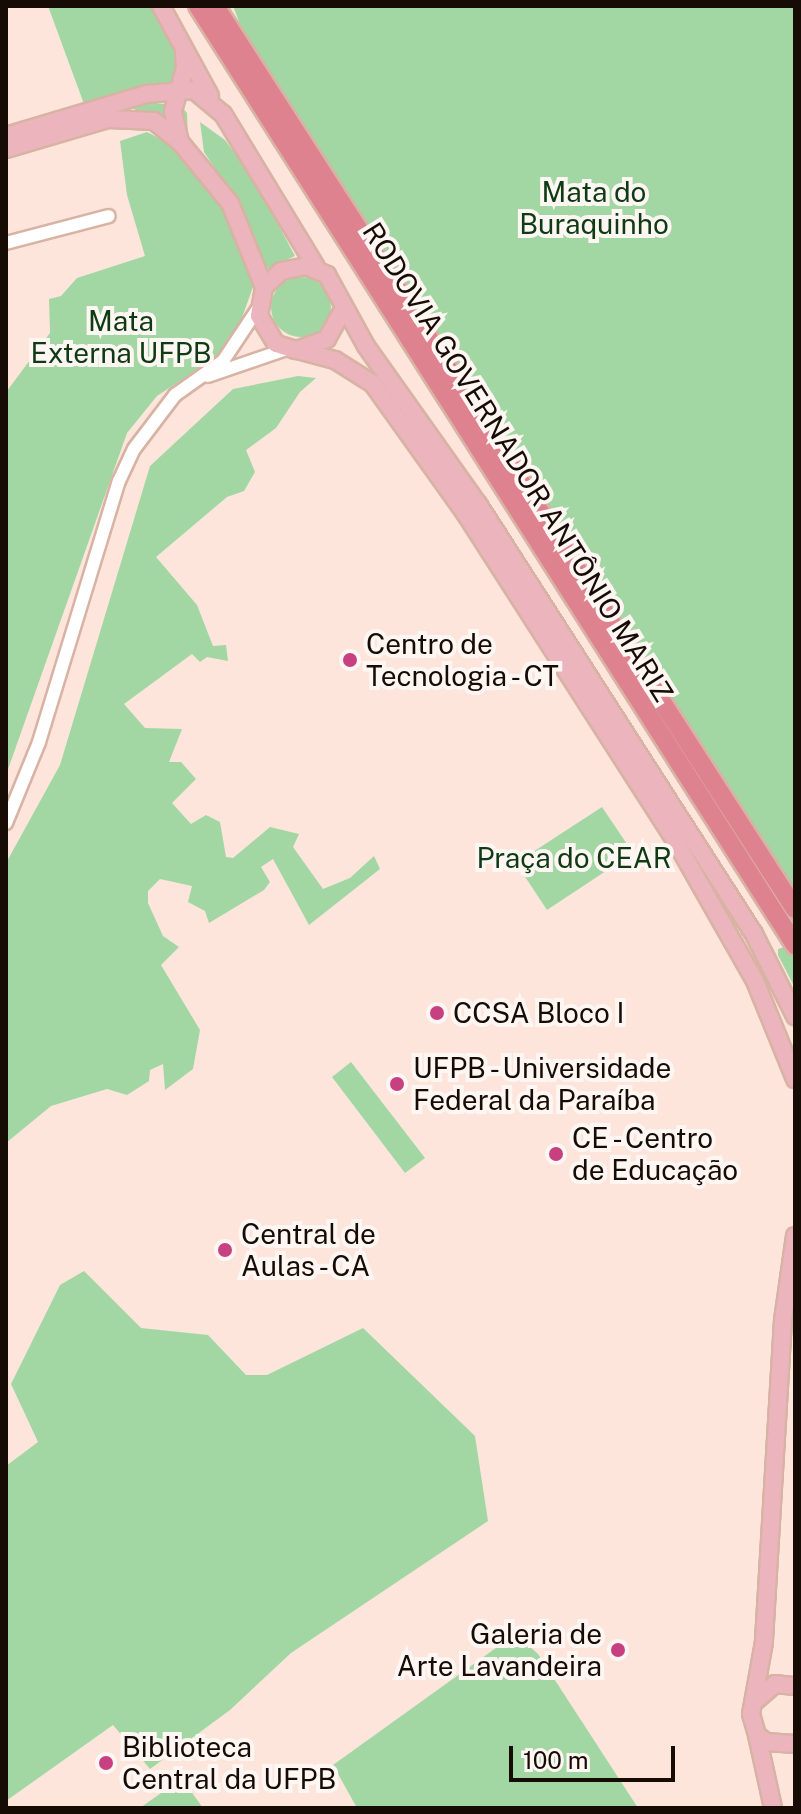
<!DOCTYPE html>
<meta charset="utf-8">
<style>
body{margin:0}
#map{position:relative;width:801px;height:1814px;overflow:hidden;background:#fde5dc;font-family:"Public Sans",sans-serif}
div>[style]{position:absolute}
.green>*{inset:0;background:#a2d7a4}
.round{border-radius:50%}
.roads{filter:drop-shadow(2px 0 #d8b3a4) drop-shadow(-2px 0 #d8b3a4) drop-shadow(0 2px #d8b3a4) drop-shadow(0 -2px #d8b3a4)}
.minor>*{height:12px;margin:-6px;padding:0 6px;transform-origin:6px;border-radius:6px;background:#fff}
.major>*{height:16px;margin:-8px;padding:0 8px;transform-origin:8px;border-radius:8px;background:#ecb4bc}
.highway>*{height:18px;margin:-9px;padding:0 9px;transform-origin:9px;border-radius:9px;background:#df828f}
.dots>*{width:22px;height:22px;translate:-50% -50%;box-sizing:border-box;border:4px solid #fef6f3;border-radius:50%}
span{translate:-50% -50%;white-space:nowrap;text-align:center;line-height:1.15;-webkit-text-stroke:8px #fef6f3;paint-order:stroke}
.park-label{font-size:28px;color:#0e3a14}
.street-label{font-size:28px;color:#170b06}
.poi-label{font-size:28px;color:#170b06}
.left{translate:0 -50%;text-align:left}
.right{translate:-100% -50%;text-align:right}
.frame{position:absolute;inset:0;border:8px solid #170b06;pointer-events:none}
.scale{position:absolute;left:509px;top:1746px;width:166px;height:36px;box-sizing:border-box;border:4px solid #170b06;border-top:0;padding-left:10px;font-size:24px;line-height:28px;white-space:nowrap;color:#170b06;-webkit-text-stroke:6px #fef6f3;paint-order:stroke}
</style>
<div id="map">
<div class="green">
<i style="clip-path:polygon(48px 6px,154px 6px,184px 68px,174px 85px,135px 88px,84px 104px)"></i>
<i style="clip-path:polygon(233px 6px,795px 6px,795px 893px,243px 32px)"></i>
<i style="clip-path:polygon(147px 102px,181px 106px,187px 113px,188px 138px,164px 118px,126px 107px)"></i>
<i style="clip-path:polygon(200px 122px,225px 140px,253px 178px,295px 256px,266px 269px,246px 216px,204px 152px)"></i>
<i style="clip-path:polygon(147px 132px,166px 142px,209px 187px,230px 221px,253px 287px,239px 326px,219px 355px,157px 396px,127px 433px,6px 775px,7px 391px,50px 333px,49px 299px,61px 296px,77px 278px,145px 256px,127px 195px,120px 141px)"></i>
<i class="round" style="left:271px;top:277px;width:60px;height:60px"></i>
<i style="clip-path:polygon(298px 376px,316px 378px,300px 392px,276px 428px,246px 450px,255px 472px,244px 491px,227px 497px,156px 557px,197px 605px,213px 646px,226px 645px,228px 661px,207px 657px,200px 662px,192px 654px,124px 704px,145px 728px,182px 729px,169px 762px,181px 762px,196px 779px,172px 803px,191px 824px,206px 815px,220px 822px,226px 857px,233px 858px,270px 827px,299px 834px,293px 847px,323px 889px,350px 878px,374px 856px,380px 869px,309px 925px,273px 859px,261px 867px,270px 882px,264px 890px,209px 923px,205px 911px,188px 902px,192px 886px,160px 879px,148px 891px,148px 903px,163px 936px,179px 947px,161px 965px,200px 1030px,193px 1069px,165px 1090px,163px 1064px,150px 1070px,149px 1081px,127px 1095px,107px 1089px,51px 1106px,6px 1143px,6px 863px,60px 765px,150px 466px,233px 389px)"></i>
<i style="clip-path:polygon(602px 807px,633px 853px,547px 910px,516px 863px)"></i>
<i style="clip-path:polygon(785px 947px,795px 957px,795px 988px,778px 955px,778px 949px)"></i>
<i style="clip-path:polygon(351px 1062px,425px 1158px,405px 1173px,332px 1077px)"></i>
<i style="clip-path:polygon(84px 1271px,141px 1328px,208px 1335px,246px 1375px,267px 1375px,363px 1328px,475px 1436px,488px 1521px,291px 1653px,230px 1710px,150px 1769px,113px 1725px,6px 1801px,6px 1466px,38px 1442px,11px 1384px,60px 1285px)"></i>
<i style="clip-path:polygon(507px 1640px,528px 1645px,538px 1654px,638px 1808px,357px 1808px,333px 1765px)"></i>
<i style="clip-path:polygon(183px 1780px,203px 1808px,140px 1808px,161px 1793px)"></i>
</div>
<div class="roads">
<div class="minor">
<i style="left:6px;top:243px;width:106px;rotate:-14.7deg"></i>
<i style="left:208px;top:376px;width:83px;rotate:-18.9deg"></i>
<i style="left:6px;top:823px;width:87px;rotate:-67.8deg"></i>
<i style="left:39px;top:742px;width:273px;rotate:-73deg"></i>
<i style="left:119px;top:481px;width:35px;rotate:-65deg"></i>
<i style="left:134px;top:449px;width:68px;rotate:-52.8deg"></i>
<i style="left:175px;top:395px;width:59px;rotate:-35.3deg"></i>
<i style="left:223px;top:361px;width:61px;rotate:-56.3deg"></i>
</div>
<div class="major">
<i style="left:161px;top:6px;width:102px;rotate:61.4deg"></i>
<i style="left:6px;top:136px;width:146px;rotate:-16.7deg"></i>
<i style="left:146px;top:94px;width:48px;rotate:-4.8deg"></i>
<i style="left:194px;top:90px;width:38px;rotate:40deg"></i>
<i style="left:223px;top:114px;width:179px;rotate:58.7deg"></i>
<i style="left:180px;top:142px;width:32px;rotate:-103deg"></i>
<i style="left:173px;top:111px;width:45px;rotate:-74.4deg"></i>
<i style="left:185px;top:68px;width:15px;rotate:-94deg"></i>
<i style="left:6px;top:149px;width:106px;rotate:-16.4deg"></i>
<i style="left:108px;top:119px;width:46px;rotate:2.5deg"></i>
<i style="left:154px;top:121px;width:33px;rotate:39deg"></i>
<i style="left:180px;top:142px;width:79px;rotate:50.7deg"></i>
<i style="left:230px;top:203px;width:91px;rotate:68deg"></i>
<i style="left:344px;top:308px;width:35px;rotate:119deg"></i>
<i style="left:327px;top:339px;width:33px;rotate:160deg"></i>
<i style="left:296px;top:350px;width:21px;rotate:-163deg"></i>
<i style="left:276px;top:344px;width:33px;rotate:-121deg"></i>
<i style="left:259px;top:316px;width:29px;rotate:-80deg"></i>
<i style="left:264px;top:287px;width:23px;rotate:-43deg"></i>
<i style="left:281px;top:271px;width:25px;rotate:-11deg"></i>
<i style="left:306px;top:266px;width:23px;rotate:23deg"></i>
<i style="left:327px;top:275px;width:81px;rotate:61.2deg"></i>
<i style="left:366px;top:346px;width:194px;rotate:54.7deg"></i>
<i style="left:478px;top:504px;width:511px;rotate:57.31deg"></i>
<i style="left:754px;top:934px;width:92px;rotate:63.4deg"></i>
<i style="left:301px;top:351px;width:35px;rotate:15deg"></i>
<i style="left:335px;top:360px;width:45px;rotate:32.3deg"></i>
<i style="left:373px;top:384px;width:158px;rotate:54.5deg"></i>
<i style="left:465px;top:513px;width:389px;rotate:57.3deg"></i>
<i style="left:675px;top:840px;width:162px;rotate:60.4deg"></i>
<i style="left:755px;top:981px;width:106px;rotate:67.8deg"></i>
<i style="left:795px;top:1236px;width:85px;rotate:98.1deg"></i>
<i style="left:783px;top:1320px;width:323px;rotate:93.4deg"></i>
<i style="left:764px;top:1642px;width:73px;rotate:100.2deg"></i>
<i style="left:751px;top:1714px;width:22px;rotate:74deg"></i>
<i style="left:757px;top:1735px;width:11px;rotate:38deg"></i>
<i style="left:766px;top:1742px;width:29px;rotate:4deg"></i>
<i style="left:753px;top:1703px;width:29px;rotate:-41deg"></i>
<i style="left:775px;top:1684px;width:20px;rotate:6deg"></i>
<i style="left:757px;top:1735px;width:75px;rotate:77.6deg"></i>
</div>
<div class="highway">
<i style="left:198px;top:6px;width:1113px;rotate:57.55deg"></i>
<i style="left:215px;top:6px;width:1073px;rotate:57.29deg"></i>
</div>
</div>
<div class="dots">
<i style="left:350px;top:660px;background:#c74181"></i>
<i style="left:437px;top:1013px;background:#c74181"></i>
<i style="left:397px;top:1084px;background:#c74181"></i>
<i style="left:556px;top:1154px;background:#c74181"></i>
<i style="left:225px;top:1250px;background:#c74181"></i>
<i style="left:618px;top:1650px;background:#c74181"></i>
<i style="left:106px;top:1763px;background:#c74181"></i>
</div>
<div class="park-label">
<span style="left:594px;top:208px">Mata do<br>Buraquinho</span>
<span style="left:121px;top:337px">Mata<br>Externa UFPB</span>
<span style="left:574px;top:858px">Praça do CEAR</span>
</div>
<div class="street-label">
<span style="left:518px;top:462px;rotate:58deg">RODOVIA GOVERNADOR ANTÔNIO MARIZ</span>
</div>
<div class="poi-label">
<span class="left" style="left:366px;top:660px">Centro de<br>Tecnologia - CT</span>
<span class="left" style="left:453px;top:1013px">CCSA Bloco I</span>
<span class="left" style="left:413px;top:1084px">UFPB - Universidade<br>Federal da Paraíba</span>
<span class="left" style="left:572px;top:1154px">CE - Centro<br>de Educação</span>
<span class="left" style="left:241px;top:1250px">Central de<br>Aulas - CA</span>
<span class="right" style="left:602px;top:1650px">Galeria de<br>Arte Lavandeira</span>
<span class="left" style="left:122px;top:1763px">Biblioteca<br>Central da UFPB</span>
</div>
<div class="frame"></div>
<div class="scale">100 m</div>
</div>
